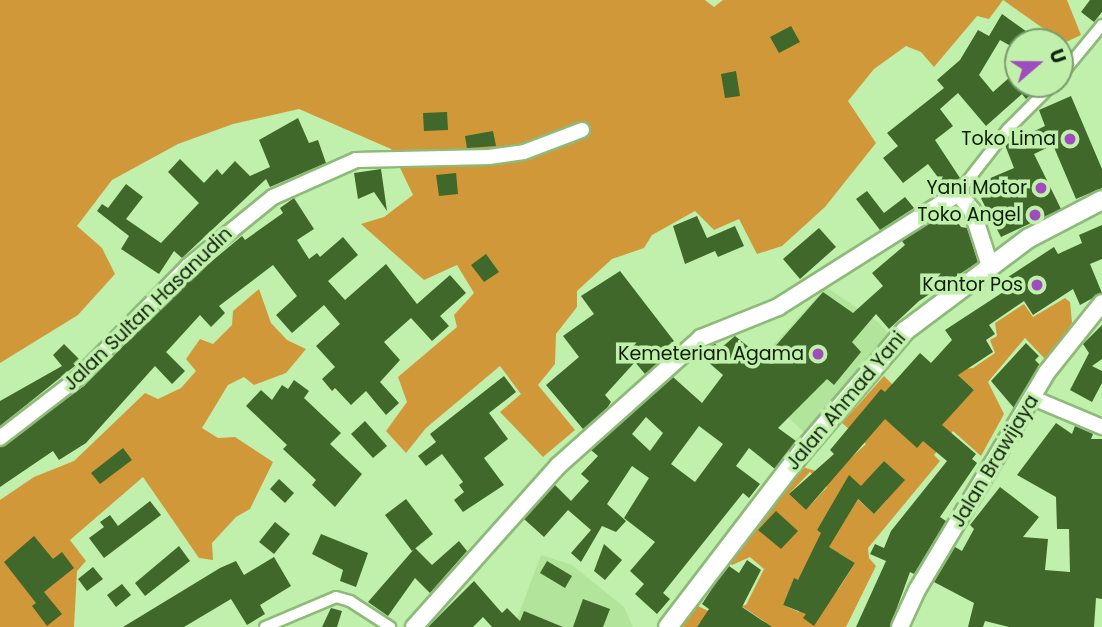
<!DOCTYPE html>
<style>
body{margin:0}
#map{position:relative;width:1102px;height:627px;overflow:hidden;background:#c1f0ac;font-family:Poppins,sans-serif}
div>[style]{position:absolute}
.built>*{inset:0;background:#b2e49b}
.forest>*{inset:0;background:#d1983a}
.building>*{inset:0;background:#3f682a}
.roads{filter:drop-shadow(2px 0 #8dba78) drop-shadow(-2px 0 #8dba78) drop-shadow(0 2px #8dba78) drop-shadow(0 -2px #8dba78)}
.minor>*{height:10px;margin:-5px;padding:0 5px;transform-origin:5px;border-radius:5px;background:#fff}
.tertiary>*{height:14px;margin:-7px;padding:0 7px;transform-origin:7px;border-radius:7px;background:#fff}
.secondary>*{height:16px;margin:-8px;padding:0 8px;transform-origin:8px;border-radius:8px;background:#fff}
.primary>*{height:18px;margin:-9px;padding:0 9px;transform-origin:9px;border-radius:9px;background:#fff}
.dots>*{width:19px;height:19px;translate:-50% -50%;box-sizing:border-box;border:4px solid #c1f0ac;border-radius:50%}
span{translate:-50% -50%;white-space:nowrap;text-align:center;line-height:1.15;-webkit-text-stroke:7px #c1f0ac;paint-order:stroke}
.poi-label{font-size:19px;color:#0e1f06}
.right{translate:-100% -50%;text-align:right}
.street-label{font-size:19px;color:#0e1f06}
.north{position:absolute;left:1004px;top:28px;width:70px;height:70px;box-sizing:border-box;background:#c1f0ac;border:2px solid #799c6a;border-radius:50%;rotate:70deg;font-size:19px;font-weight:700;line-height:28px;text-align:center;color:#0e1f06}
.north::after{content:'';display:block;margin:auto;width:24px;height:32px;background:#9f4dbc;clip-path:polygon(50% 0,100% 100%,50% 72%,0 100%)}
</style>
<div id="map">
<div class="built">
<i style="clip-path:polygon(826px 287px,879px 323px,889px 335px,805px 433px,744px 377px)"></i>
<i style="clip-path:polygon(541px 555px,572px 565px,624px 607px,633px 627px,514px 627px)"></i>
</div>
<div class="forest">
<i style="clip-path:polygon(0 0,705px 0,714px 7px,723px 0,1067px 0,1081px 35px,1064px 43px,1003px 0,989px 19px,977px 16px,934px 67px,921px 52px,906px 46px,874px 69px,848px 101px,876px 143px,825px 207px,782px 246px,757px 254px,739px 219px,714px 230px,695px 211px,652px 235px,644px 248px,612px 259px,577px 291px,577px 307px,556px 334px,555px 364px,538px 385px,575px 430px,543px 457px,500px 412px,521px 394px,500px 366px,426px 428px,406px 453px,386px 431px,407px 402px,398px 377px,457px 327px,454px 315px,474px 293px,457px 265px,424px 280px,361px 224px,384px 217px,413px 195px,391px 149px,299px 109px,233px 124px,178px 144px,112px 180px,77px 226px,102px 248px,115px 274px,78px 315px,0 363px)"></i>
<i style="clip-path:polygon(259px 289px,271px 323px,287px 340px,306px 349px,286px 373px,254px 385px,244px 377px,228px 385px,202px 428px,218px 438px,235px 437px,273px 462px,250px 509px,236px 517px,212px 543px,213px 560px,199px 558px,143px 477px,70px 540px,86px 561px,77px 571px,74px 627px,0 627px,0 500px,34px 477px,74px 461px,145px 393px,158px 399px,181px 388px,196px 371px,186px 359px,200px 339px,213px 344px,232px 325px,233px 311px)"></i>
<i style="clip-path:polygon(evenodd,1065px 298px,1070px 302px,1072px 323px,1047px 361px,1025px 338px,988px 382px,1004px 414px,981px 456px,953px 431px,934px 455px,940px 461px,868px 548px,869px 558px,876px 566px,846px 627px,762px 627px,765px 622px,743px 607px,729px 627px,708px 627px,700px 622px,697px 627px,679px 627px,698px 606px,729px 621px,741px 606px,746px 605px,764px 569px,750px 557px,732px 565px,727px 560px,803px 467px,831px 476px,866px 444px,842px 423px,884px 376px,910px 402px,920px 402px,946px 371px,973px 368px,995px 353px,990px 340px,997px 336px,995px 323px,1024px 304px,1033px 317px,1065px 298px,954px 371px,974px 390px,946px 420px,926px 401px,954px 371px,1065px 298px,923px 407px,940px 422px,916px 447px,900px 432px,923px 407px,1065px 298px,884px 461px,904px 480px,890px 496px,869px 478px,884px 461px,1065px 298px,810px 472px,827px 487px,806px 510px,789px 494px,810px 472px,1065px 298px,866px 481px,887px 500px,874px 514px,853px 495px,866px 481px,1065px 298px,840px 492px,856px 501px,833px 540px,817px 530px,840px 492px,1065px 298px,839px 553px,855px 563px,838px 590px,823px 581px,839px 553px,1065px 298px,794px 579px,810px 585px,799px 612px,783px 605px,794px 579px)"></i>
</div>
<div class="building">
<i style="clip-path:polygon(1090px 0,1102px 0,1102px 12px,1094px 22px,1081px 12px)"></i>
<i style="clip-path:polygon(1002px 14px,1041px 42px,1018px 42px,1018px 50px,1000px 40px,979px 75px,993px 92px,1018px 70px,1018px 84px,1042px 84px,1026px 99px,1022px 94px,986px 126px,958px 93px,940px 109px,953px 126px,935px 140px,960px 178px,946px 188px,928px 164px,903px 183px,883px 158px,898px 146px,887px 133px,944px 88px,937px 80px,960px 60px,978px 30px,989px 36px)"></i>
<i style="clip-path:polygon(791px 26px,800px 42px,779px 53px,770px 37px)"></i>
<i style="clip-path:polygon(736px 71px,740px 96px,725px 98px,721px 74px)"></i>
<i style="clip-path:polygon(1071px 96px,1102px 169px,1102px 188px,1076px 199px,1053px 145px,1034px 154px,1061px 209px,1001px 237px,974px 185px,1014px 168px,1005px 145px,1045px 126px,1039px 110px)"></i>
<i style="clip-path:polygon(447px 112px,448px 130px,424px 131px,423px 113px)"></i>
<i style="clip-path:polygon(298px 118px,309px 143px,318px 140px,326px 163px,270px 187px,266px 179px,182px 258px,174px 251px,159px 274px,121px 249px,129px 236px,97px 211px,102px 204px,108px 208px,126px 184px,143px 197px,126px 219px,161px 243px,199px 203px,168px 172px,180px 159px,204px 183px,217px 169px,222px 175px,235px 161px,250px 176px,270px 167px,259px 140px)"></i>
<i style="clip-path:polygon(493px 131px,496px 146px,467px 148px,465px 136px)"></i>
<i style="clip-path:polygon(381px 169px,387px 211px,374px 192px,358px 199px,354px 173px)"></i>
<i style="clip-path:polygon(456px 173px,458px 194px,439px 196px,436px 175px)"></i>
<i style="clip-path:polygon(867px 191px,884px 213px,905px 197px,914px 208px,880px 230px,856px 199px)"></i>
<i style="clip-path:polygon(294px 198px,314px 229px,297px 240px,309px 259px,317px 253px,320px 257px,343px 237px,358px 255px,328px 281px,345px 300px,386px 264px,417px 304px,450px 275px,466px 293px,440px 316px,449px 326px,432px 341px,411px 318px,384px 342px,400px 360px,380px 382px,399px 403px,386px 415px,366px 391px,351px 405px,335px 388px,332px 391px,322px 379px,335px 367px,316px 346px,340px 324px,324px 305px,292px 333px,276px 315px,297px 296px,273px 265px,219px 306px,225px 313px,211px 327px,200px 315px,169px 349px,166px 352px,185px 371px,172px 384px,155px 366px,86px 443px,59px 460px,53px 451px,0 487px,0 447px,84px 386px,182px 286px,242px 236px,245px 240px,283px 213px,280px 208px)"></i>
<i style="clip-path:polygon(evenodd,949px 211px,961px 227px,967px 228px,978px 262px,919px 301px,889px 329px,876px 314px,852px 342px,861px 352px,834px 385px,827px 379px,778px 428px,796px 441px,775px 469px,749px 448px,736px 466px,760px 484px,749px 498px,743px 493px,663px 593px,670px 599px,657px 614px,635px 594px,644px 584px,630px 571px,655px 542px,624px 518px,649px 478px,632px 466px,607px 504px,626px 521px,616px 532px,602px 526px,581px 562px,571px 553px,591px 530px,568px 510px,544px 537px,524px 519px,555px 485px,571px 501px,589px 481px,581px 474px,598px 456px,591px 450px,673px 377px,702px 403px,723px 375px,699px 354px,707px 347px,715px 344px,721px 348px,735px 336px,764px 359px,823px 292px,853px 313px,883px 286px,872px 273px,905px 245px,902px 241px,949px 211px,646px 417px,663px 433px,650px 451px,632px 434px,646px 417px,949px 211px,699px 426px,723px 444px,695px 482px,671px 464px,699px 426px)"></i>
<i style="clip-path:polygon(697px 216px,707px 238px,735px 226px,744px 246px,718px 257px,715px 251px,685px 264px,673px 226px)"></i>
<i style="clip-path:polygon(1102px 225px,1102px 259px,1090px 264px,1102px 293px,1080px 305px,1073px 289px,1033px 315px,1024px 301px,989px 325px,995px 334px,986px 340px,993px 352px,958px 375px,974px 390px,942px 425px,976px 454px,972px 459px,977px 463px,940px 517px,946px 521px,914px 574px,910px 572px,890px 627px,856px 627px,886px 561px,870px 554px,875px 544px,884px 548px,891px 531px,947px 461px,923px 441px,917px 448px,885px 419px,806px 510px,789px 494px,834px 454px,830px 450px,881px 389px,885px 392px,920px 353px,931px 363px,952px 340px,945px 330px,1014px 285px,1008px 277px,1054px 247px,1058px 254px,1082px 243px,1079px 235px)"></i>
<i style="clip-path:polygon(819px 228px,836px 247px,800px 279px,783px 259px)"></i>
<i style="clip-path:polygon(486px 254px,499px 272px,484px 282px,471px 265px)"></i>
<i style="clip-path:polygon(620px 271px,674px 341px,654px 356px,659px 362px,645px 374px,635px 362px,605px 395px,611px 402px,607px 408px,583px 429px,546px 385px,579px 357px,563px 336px,594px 314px,581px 296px)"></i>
<i style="clip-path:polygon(1102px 325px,1102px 359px,1092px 366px,1102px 371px,1102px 383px,1092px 402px,1070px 390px,1089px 353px,1083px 344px)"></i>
<i style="clip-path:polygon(1026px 343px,1039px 356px,1035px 360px,1040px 365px,1014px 408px,991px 381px)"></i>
<i style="clip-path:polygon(64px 344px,81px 361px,0 426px,0 401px,62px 366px,53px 355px)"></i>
<i style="clip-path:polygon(504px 376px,516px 392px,489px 413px,508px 439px,484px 458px,504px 485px,463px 512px,454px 500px,464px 492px,459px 485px,463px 482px,442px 454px,426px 466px,418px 456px,436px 442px,430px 434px)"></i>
<i style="clip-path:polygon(294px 380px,309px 391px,304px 398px,341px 433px,330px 444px,362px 474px,335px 507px,312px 485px,316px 480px,283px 449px,287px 445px,246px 406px,261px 390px,272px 400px,282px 385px,288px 389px)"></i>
<i style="clip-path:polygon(365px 421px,387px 446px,373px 458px,351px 434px)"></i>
<i style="clip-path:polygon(1056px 423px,1072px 434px,1075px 426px,1093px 434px,1091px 439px,1102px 439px,1102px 599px,1096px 598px,1094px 627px,1009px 627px,985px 621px,983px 627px,968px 627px,974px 603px,934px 582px,955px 547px,962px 551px,974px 529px,970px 525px,1000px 487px,1039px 517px,1023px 537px,1048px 539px,1045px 570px,1070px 572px,1069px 529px,1057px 529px,1056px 497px,1017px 475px)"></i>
<i style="clip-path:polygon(123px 448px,132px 460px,100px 484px,91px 473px)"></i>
<i style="clip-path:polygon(884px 461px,905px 480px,874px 514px,858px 499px,829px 547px,855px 563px,814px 626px,803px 618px,806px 614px,783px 605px,794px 578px,798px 580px,821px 533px,817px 530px,849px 475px,861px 486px)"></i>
<i style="clip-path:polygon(279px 479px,294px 493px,285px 503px,270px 489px)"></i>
<i style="clip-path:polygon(406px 499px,433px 534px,412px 551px,385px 515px)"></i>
<i style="clip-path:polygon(150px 501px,161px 515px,104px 558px,89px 538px,104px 527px,100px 522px,110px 515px,118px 526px)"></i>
<i style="clip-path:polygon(776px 511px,798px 531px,781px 549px,758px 530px)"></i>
<i style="clip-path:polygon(275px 522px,290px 534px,274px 554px,259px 542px)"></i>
<i style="clip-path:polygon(321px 534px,368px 553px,356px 587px,340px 581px,343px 570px,312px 554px)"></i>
<i style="clip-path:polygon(34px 536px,53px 559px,62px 552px,74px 568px,44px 592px,62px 614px,47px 626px,32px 606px,36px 603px,4px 562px)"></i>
<i style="clip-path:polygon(459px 541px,467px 551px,430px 593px,415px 578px,388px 616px,368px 602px,415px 548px,432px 565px)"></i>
<i style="clip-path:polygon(604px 544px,622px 560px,605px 580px,594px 571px)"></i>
<i style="clip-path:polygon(179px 546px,190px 561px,145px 596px,135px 583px)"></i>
<i style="clip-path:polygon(274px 557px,291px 586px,260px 605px,265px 614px,247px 625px,231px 599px,184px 627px,123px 627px,220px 568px,236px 561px,244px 575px)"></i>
<i style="clip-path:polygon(747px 560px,761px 570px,742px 607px,772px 627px,697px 627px,709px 609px,702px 604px,715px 584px,729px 566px,739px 573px)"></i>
<i style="clip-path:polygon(547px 561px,572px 576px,565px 588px,540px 573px)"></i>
<i style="clip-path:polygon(93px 567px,103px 579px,87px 591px,78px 579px)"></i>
<i style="clip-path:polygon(474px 581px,502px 613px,507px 608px,520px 621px,524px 611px,563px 627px,492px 627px,483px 617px,473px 627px,428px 627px)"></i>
<i style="clip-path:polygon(122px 584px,131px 595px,116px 607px,107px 595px)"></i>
<i style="clip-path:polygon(583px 599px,610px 609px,603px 627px,573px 627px)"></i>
<i style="clip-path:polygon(331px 608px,342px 611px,337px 627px,322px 627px)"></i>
</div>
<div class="roads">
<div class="minor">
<i style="left:1060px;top:76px;width:66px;rotate:-50.5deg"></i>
<i style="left:958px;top:193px;width:81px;rotate:-52deg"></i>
<i style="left:1008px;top:129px;width:64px;rotate:-45deg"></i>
<i style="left:265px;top:627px;width:77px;rotate:-22.9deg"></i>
<i style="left:336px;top:597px;width:15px;rotate:16deg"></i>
<i style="left:350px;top:601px;width:48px;rotate:33deg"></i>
</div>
<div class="tertiary">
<i style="left:1033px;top:398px;width:75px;rotate:22.8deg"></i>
<i style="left:0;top:438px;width:98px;rotate:-37.6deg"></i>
<i style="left:78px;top:378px;width:157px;rotate:-45.5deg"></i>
<i style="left:188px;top:266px;width:109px;rotate:-39.1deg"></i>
<i style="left:273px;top:197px;width:91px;rotate:-24deg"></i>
<i style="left:356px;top:160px;width:133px;rotate:-1.3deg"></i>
<i style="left:489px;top:157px;width:35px;rotate:-8deg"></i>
<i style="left:524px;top:152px;width:62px;rotate:-20.8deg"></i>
</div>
<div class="secondary">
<i style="left:414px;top:627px;width:216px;rotate:-48.2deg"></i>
<i style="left:558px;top:466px;width:192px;rotate:-41.8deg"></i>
<i style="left:701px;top:338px;width:83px;rotate:-21.9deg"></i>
<i style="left:778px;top:307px;width:213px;rotate:-32.3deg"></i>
<i style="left:958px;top:193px;width:22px;rotate:51deg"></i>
<i style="left:972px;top:210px;width:59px;rotate:72.2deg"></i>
<i style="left:900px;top:627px;width:41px;rotate:-65.3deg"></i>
<i style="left:917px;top:590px;width:254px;rotate:-59.2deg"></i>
<i style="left:1047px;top:372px;width:88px;rotate:-51.4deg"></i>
</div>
<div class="primary">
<i style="left:668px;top:627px;width:220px;rotate:-52.6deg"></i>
<i style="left:802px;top:452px;width:159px;rotate:-49.6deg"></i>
<i style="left:905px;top:331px;width:155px;rotate:-36.9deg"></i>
<i style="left:1029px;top:238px;width:82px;rotate:-27.5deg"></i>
</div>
</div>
<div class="dots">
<i style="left:1070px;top:139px;background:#9f4dbc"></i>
<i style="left:1041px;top:188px;background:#9f4dbc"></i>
<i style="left:1035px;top:215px;background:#9f4dbc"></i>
<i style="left:1037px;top:285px;background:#9f4dbc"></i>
<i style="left:818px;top:354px;background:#9f4dbc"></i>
</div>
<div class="poi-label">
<span class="right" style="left:1056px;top:139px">Toko Lima</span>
<span class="right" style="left:1027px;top:188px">Yani Motor</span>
<span class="right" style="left:1021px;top:215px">Toko Angel</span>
<span class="right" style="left:1023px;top:285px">Kantor Pos</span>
<span class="right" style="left:804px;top:354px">Kemeterian Agama</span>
</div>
<div class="street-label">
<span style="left:148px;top:309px;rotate:-44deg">Jalan Sultan Hasanudin</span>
<span style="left:846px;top:401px;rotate:-50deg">Jalan Ahmad Yani</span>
<span style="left:995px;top:461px;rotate:-59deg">Jalan Brawijaya</span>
</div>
<div class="north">U</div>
</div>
